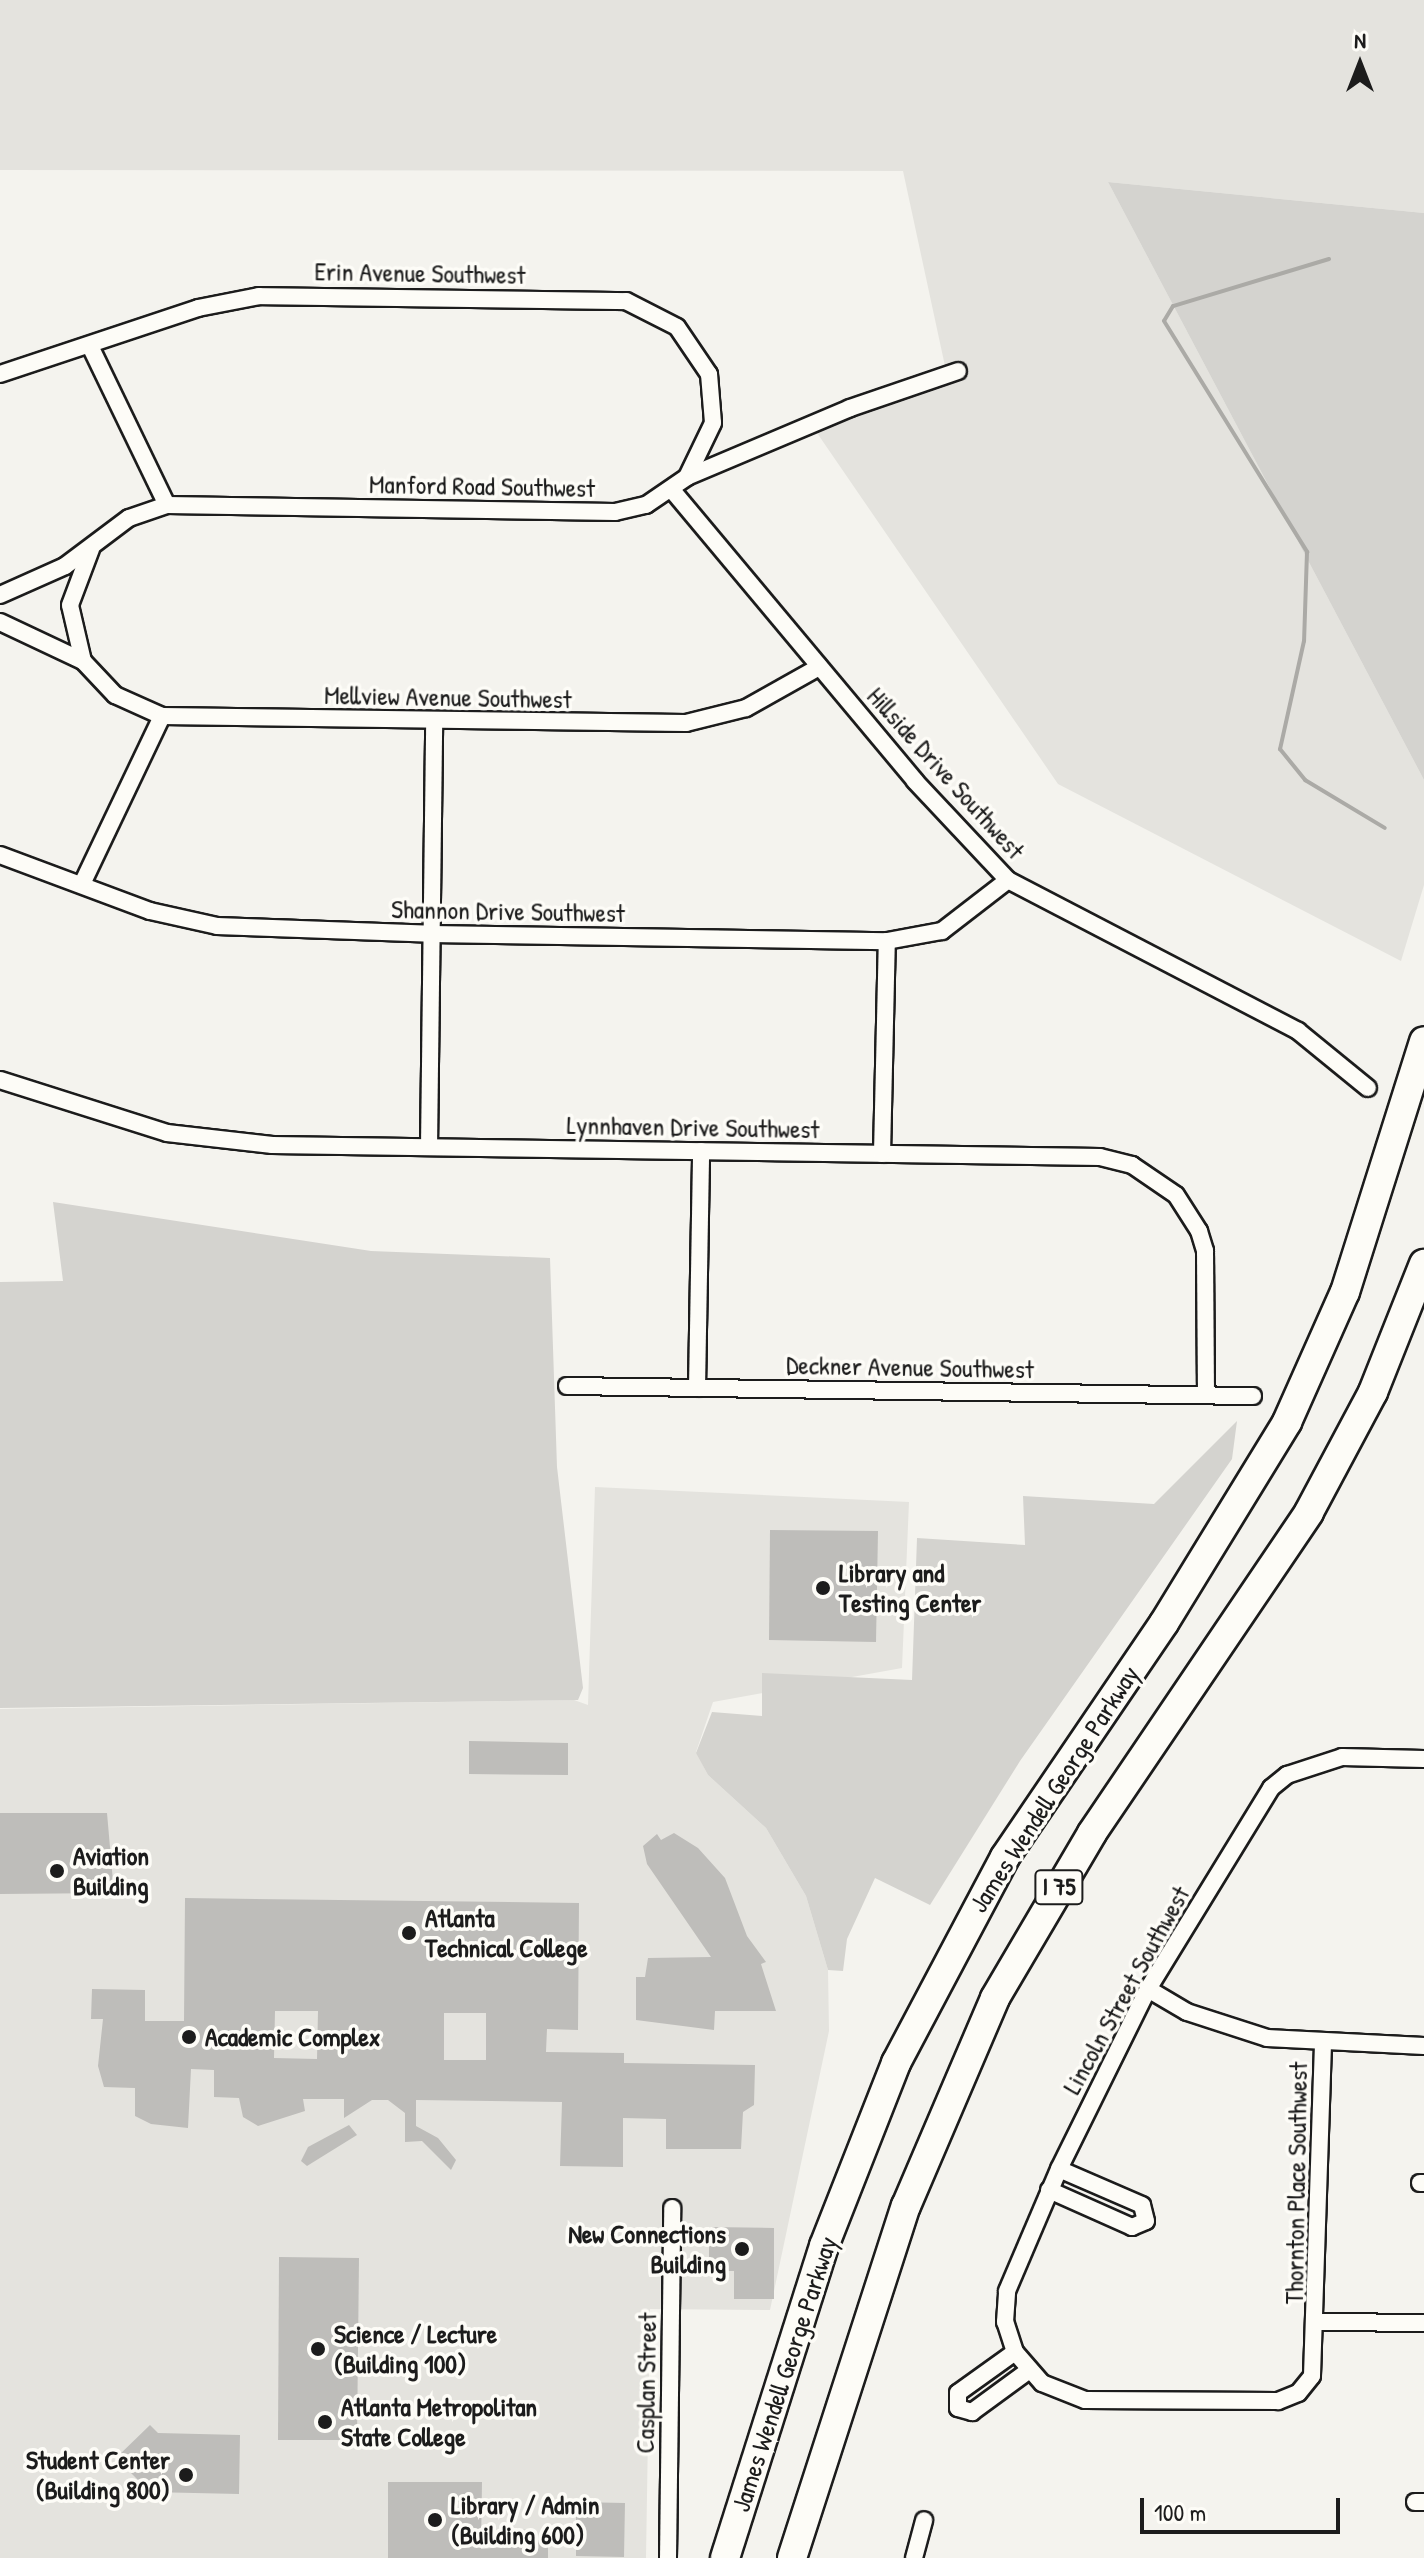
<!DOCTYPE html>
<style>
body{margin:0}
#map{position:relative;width:1424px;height:2558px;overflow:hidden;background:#f4f3ee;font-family:"Patrick Hand",sans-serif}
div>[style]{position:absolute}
.built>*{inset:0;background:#e4e3de}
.green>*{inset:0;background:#d4d3cf}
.stream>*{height:4px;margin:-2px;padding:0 2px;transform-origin:2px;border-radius:2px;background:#abaaa6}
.building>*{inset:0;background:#bebdba}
.roads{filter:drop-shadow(2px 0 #1c1c1c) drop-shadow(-2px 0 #1c1c1c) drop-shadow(0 2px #1c1c1c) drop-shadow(0 -2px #1c1c1c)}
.street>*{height:16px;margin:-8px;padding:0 8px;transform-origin:8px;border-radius:8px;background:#fdfcf7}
.highway>*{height:28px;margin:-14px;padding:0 14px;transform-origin:14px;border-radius:14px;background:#fdfcf7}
.dots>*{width:22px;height:22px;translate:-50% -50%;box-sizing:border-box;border:4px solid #fdfcf7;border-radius:50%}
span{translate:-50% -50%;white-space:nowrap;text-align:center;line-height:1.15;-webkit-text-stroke:7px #fdfcf7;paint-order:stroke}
.shield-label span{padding:2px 6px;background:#fdfcf7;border:2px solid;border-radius:6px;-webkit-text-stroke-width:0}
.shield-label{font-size:24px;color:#1c1c1c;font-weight:700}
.street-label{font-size:26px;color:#1c1c1c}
.poi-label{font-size:26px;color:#1c1c1c;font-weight:700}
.left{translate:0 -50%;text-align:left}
.right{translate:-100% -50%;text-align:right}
.north{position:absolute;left:1320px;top:24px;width:80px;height:80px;-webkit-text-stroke:6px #fdfcf7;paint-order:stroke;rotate:0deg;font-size:22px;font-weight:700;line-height:32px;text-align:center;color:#1c1c1c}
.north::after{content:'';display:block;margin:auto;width:28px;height:36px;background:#1c1c1c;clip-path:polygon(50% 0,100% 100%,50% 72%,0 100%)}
.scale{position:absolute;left:1140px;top:2498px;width:200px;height:36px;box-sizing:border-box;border:4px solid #1c1c1c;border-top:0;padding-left:10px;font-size:24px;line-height:28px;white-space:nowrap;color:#1c1c1c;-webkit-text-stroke:6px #fdfcf7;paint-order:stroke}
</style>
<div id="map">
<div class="built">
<i style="clip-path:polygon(0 0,1424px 0,1424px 213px,1108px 182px,1424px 780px,1424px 885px,1401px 961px,1058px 784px,815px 430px,948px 380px,903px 171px,0 170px)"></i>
<i style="clip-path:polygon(595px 1487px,909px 1502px,902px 1668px,713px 1702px,696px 1752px,708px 1775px,766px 1828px,806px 1896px,828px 1970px,829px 2031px,770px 2310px,650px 2309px,646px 2558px,0 2558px,0 1709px,574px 1700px,588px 1705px)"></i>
</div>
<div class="green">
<i style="clip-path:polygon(1108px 182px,1424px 213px,1424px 780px)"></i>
<i style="clip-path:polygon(53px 1202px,371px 1251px,550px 1258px,557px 1467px,583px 1688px,578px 1700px,0 1708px,0 1282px,63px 1281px)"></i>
<i style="clip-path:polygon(1237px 1421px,1232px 1459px,1020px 1761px,930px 1905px,875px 1878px,847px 1939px,843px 1971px,828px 1970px,806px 1896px,766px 1828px,708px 1775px,696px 1753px,712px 1712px,762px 1716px,762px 1673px,912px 1680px,917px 1538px,1025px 1545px,1023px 1496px,1154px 1504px)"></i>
</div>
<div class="stream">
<i style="left:1329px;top:259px;width:163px;rotate:163.2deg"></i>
<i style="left:1173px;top:306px;width:17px;rotate:121deg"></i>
<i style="left:1164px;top:321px;width:272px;rotate:58.2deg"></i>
<i style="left:1307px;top:552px;width:89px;rotate:91.9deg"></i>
<i style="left:1304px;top:641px;width:111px;rotate:102.5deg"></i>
<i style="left:1280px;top:749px;width:40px;rotate:51deg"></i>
<i style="left:1305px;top:780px;width:93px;rotate:31deg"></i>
</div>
<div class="building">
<i style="clip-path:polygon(770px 1530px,878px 1531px,876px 1642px,769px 1640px)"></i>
<i style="clip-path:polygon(469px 1741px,568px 1743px,568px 1775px,469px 1774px)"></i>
<i style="clip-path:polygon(0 1813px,107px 1813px,114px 1893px,0 1894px)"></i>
<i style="clip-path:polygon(674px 1833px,698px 1848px,725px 1878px,747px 1936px,766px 1962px,761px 1964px,776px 2011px,715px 2011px,714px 2030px,636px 2020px,636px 1977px,645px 1977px,648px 1958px,711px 1957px,647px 1864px,643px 1846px,657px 1834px,661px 1840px)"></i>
<i style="clip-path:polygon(evenodd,185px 1898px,579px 1903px,578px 2030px,547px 2029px,546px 2052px,624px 2053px,624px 2063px,755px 2065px,754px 2105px,743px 2112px,741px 2149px,666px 2149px,666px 2119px,623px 2118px,623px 2167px,560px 2166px,562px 2102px,416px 2100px,416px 2126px,438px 2138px,456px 2160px,451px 2170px,422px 2141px,405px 2142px,405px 2113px,388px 2100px,372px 2100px,344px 2118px,344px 2099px,303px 2099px,305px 2111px,258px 2126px,243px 2117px,239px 2098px,214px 2097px,214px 2070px,191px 2069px,188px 2128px,151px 2124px,135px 2116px,135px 2088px,104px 2087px,98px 2066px,103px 2019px,91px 2019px,92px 1989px,145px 1990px,145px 2021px,184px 2021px,185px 1898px,275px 2011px,318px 2011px,317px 2059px,274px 2058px,275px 2011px,185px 1898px,444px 2013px,486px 2013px,486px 2060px,444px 2060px,444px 2013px)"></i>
<i style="clip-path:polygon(349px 2125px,357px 2135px,307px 2166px,301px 2161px,308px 2147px)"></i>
<i style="clip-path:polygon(709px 2227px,774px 2228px,774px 2299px,734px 2299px,734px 2271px,709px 2271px)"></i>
<i style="clip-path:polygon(279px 2257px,359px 2258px,357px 2440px,278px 2440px)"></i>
<i style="clip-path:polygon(150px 2425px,158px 2433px,240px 2435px,239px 2494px,150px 2492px,116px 2458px)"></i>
<i style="clip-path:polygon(388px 2482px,482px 2482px,481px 2549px,503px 2547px,503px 2529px,534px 2530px,534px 2540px,548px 2540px,548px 2558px,388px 2558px)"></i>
<i style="clip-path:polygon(576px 2502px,625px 2503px,624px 2557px,576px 2556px)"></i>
</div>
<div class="roads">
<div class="street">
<i style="left:91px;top:348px;width:174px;rotate:64.2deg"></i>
<i style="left:0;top:374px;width:209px;rotate:-18.4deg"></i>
<i style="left:198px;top:308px;width:62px;rotate:-11.1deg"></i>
<i style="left:259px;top:296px;width:367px;rotate:0.8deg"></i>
<i style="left:626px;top:301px;width:57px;rotate:27deg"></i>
<i style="left:677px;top:327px;width:57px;rotate:55.8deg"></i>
<i style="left:709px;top:374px;width:49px;rotate:85.3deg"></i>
<i style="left:713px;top:423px;width:60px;rotate:115.7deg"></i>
<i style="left:672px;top:490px;width:379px;rotate:50.1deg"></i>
<i style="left:915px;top:781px;width:136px;rotate:46.8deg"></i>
<i style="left:1008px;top:880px;width:327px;rotate:27.5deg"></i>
<i style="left:1298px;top:1031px;width:90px;rotate:39.2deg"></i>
<i style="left:0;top:595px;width:71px;rotate:-24deg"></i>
<i style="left:65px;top:566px;width:80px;rotate:-36.9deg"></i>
<i style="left:129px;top:518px;width:40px;rotate:-18.9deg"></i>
<i style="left:167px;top:505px;width:448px;rotate:0.9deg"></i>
<i style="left:615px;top:512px;width:32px;rotate:-13deg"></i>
<i style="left:646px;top:505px;width:50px;rotate:-34.3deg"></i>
<i style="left:687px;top:477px;width:177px;rotate:-22.9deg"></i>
<i style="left:850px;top:408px;width:114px;rotate:-18.9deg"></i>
<i style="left:0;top:622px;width:92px;rotate:25.2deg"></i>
<i style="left:83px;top:661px;width:47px;rotate:46.7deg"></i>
<i style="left:115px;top:695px;width:51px;rotate:24.1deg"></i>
<i style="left:162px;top:716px;width:524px;rotate:0.77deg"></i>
<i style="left:686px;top:723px;width:62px;rotate:-14deg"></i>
<i style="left:746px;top:708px;width:84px;rotate:-29.3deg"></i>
<i style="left:83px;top:661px;width:57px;rotate:-103.1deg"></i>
<i style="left:70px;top:605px;width:60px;rotate:-69.4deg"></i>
<i style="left:0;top:855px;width:160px;rotate:20.5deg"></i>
<i style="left:150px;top:911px;width:69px;rotate:12.6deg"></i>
<i style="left:217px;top:926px;width:214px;rotate:2.1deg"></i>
<i style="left:431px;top:934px;width:456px;rotate:0.9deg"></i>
<i style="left:887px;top:941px;width:56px;rotate:-10.3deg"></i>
<i style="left:942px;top:931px;width:83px;rotate:-37.7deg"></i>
<i style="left:82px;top:884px;width:186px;rotate:-64.5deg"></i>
<i style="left:0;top:1080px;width:175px;rotate:17.6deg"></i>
<i style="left:167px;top:1133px;width:106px;rotate:6.5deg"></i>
<i style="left:272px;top:1145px;width:828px;rotate:0.83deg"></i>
<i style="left:1100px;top:1157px;width:33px;rotate:14deg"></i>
<i style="left:1132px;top:1165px;width:53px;rotate:34.3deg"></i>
<i style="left:1176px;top:1195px;width:43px;rotate:57.4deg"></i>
<i style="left:1199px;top:1231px;width:21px;rotate:73deg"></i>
<i style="left:1205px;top:1251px;width:144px;rotate:89.6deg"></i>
<i style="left:429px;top:1147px;width:425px;rotate:-89.3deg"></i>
<i style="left:882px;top:1154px;width:213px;rotate:-88.7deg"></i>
<i style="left:567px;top:1386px;width:686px;rotate:0.84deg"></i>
<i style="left:697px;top:1388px;width:237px;rotate:-89deg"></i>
<i style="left:1148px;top:1989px;width:45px;rotate:30.5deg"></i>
<i style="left:1187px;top:2012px;width:84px;rotate:18deg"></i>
<i style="left:1267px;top:2038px;width:157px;rotate:2.9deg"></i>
<i style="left:1323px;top:2044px;width:332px;rotate:91.9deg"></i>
<i style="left:1312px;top:2376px;width:22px;rotate:129deg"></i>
<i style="left:1298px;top:2393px;width:22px;rotate:158deg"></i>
<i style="left:1278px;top:2401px;width:193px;rotate:-179.7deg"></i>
<i style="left:1085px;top:2400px;width:46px;rotate:-158.4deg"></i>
<i style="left:1042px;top:2383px;width:41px;rotate:-131.1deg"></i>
<i style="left:1015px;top:2352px;width:32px;rotate:-108deg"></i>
<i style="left:1005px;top:2322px;width:31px;rotate:-86deg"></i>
<i style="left:1007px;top:2291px;width:133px;rotate:-66.9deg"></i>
<i style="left:1059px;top:2169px;width:201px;rotate:-63.7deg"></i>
<i style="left:1148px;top:1989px;width:236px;rotate:-58.5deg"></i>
<i style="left:1271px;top:1788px;width:21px;rotate:-39deg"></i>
<i style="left:1287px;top:1775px;width:58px;rotate:-18.1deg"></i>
<i style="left:1342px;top:1757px;width:82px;rotate:1.4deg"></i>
<i style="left:1420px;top:2183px;width:4px"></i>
<i style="left:1049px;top:2190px;width:91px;rotate:24deg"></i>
<i style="left:1132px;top:2227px;width:15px;rotate:-23deg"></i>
<i style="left:1146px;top:2221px;width:16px;rotate:-104deg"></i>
<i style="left:1142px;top:2205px;width:90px;rotate:-156.6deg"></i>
<i style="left:1318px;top:2322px;width:106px;rotate:0.5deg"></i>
<i style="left:1015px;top:2352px;width:70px;rotate:144.3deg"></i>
<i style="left:958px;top:2393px;width:15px;rotate:90deg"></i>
<i style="left:958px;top:2408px;width:15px;rotate:16deg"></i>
<i style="left:972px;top:2412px;width:69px;rotate:-36.2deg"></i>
<i style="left:1415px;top:2502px;width:9px"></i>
<i style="left:668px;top:2558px;width:350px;rotate:-89.3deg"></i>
<i style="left:914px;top:2558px;width:39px;rotate:-75deg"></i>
</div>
<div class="highway">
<i style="left:725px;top:2558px;width:327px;rotate:-72.4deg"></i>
<i style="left:824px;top:2246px;width:197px;rotate:-68.5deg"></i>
<i style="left:896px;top:2063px;width:233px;rotate:-62.1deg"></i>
<i style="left:1005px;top:1857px;width:283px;rotate:-55.8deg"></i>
<i style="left:1164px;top:1623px;width:236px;rotate:-58.5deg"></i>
<i style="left:1287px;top:1422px;width:142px;rotate:-66deg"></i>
<i style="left:1345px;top:1292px;width:263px;rotate:-72.5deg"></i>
<i style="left:792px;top:2558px;width:370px;rotate:-72.1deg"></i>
<i style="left:906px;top:2206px;width:226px;rotate:-66.8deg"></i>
<i style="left:995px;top:1998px;width:191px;rotate:-59.5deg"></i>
<i style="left:1092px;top:1833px;width:387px;rotate:-55.9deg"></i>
<i style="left:1309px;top:1512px;width:136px;rotate:-61.9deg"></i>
<i style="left:1373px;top:1392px;width:138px;rotate:-68.3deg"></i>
</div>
</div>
<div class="dots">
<i style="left:823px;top:1588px;background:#1c1c1c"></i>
<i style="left:57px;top:1871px;background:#1c1c1c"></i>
<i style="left:409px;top:1933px;background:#1c1c1c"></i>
<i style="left:189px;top:2037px;background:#1c1c1c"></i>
<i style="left:742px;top:2249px;background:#1c1c1c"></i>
<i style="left:318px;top:2349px;background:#1c1c1c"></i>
<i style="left:325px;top:2422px;background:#1c1c1c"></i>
<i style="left:186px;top:2475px;background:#1c1c1c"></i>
<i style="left:435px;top:2520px;background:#1c1c1c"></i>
</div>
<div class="shield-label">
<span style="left:1059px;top:1887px">I 75</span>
</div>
<div class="street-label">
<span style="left:420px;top:273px;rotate:1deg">Erin Avenue Southwest</span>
<span style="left:482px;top:486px;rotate:1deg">Manford Road Southwest</span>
<span style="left:448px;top:697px;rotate:1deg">Mellview Avenue Southwest</span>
<span style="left:946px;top:773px;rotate:48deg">Hillside Drive Southwest</span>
<span style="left:508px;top:911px;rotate:1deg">Shannon Drive Southwest</span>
<span style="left:693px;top:1127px;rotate:1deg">Lynnhaven Drive Southwest</span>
<span style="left:910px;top:1367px;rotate:1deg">Deckner Avenue Southwest</span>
<span style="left:1054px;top:1789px;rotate:-57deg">James Wendell George Parkway</span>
<span style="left:1126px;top:1990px;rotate:-61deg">Lincoln Street Southwest</span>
<span style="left:1296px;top:2183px;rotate:-89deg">Thornton Place Southwest</span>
<span style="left:784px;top:2374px;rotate:-72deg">James Wendell George Parkway</span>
<span style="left:646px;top:2383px;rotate:-89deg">Casplan Street</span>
</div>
<div class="poi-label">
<span class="left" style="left:839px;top:1588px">Library and<br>Testing Center</span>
<span class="left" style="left:73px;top:1871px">Aviation<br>Building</span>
<span class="left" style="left:425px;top:1933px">Atlanta<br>Technical College</span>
<span class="left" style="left:205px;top:2037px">Academic Complex</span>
<span class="right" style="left:726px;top:2249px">New Connections<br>Building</span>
<span class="left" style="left:334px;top:2349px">Science / Lecture<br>(Building 100)</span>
<span class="left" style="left:341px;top:2422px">Atlanta Metropolitan<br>State College</span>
<span class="right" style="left:170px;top:2475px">Student Center<br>(Building 800)</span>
<span class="left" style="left:451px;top:2520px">Library / Admin<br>(Building 600)</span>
</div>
<div class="north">N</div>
<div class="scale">100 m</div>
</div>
